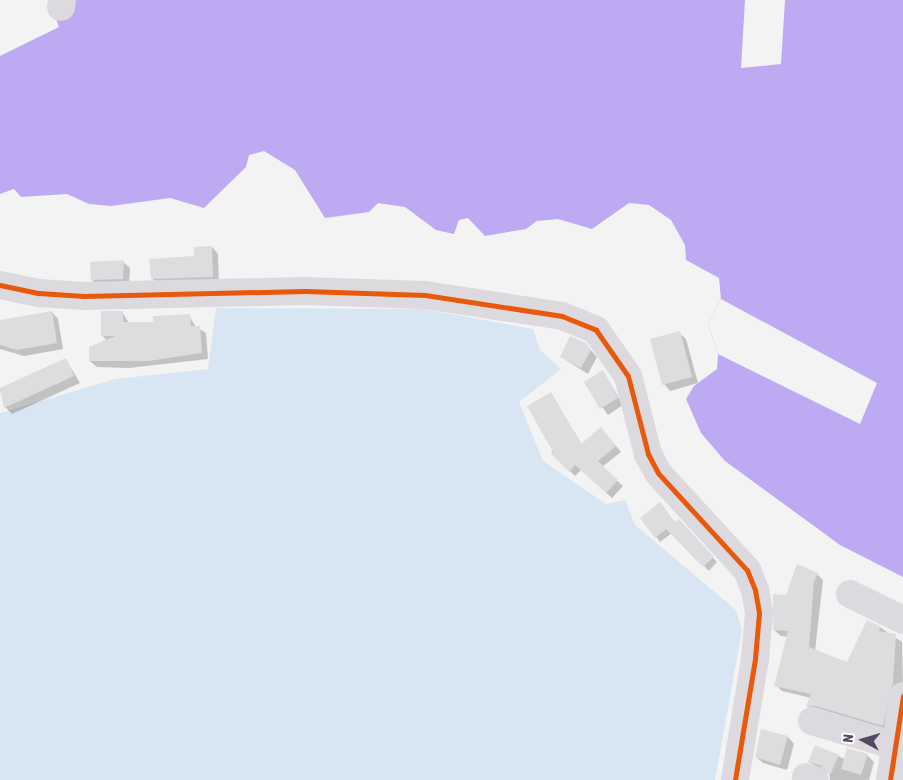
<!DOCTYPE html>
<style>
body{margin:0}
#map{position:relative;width:903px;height:780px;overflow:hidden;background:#f3f3f3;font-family:"Asap Condensed",sans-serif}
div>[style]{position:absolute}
.green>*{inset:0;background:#d7e6f2}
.water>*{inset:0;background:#bdaaf2}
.pier>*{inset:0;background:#f3f3f3}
.shadow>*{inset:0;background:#0003}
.building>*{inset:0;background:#dddcde}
.minor>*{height:28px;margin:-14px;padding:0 14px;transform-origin:14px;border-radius:14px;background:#dddadf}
.cycleway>*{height:5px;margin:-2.5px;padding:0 2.5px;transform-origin:2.5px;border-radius:2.5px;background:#e8590c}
span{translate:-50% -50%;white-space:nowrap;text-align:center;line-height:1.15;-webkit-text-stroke:4px #fff;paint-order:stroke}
.north{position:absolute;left:838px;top:715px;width:50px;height:50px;-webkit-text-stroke:4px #fff;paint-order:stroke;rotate:276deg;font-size:14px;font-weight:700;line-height:20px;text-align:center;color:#554861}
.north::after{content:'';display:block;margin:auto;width:18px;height:22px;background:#554861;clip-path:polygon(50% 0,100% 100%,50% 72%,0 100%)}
</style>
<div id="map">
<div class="green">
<i style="clip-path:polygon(216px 308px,423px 309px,533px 329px,540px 350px,561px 369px,519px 402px,543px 461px,606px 504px,625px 500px,635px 525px,736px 610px,742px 630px,715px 780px,0 780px,0 413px,115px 379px,208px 369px)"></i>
</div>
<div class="water">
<i style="clip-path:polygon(72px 0,903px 0,903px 577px,840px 545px,725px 461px,701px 433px,686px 399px,694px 386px,717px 369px,718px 354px,708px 324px,721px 299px,719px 278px,686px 260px,685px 245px,671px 220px,649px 205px,629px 203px,592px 229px,558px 219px,537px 221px,526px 229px,485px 236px,468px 218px,459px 220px,454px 234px,436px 230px,405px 207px,378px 203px,369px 212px,325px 218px,295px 170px,264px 151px,249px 155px,246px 167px,204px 208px,170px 198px,111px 206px,89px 204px,67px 194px,21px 197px,14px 189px,0 194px,0 56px,59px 27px,55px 16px,70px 18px)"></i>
</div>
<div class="pier">
<i style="clip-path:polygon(745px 0,785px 0,781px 64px,741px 68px)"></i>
<i style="clip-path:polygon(721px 299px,877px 383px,860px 424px,718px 354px,708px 324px)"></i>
</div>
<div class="shadow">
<i style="clip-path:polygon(212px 247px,218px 254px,219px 283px,158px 285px,152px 278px)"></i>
<i style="clip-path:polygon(123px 262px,130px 268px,129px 286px,99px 286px,92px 280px)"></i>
<i style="clip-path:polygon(52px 312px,58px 319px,63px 349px,24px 356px,0 349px,0 321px)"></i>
<i style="clip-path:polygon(122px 312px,129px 323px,154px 323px,189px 316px,196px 327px,206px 333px,208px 359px,129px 368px,97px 367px,90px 361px,107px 341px,102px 335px)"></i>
<i style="clip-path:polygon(679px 333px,686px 339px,698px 383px,670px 391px,664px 384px)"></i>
<i style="clip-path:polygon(585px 344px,597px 357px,588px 374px,561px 357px)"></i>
<i style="clip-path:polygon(66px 360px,80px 383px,12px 414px,5px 407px,0 390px)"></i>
<i style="clip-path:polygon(603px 371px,623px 405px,608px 415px,585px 383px)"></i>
<i style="clip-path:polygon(551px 393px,582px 445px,606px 434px,621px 452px,602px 467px,623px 486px,612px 498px,581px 470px,575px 476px,552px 454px)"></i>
<i style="clip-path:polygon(642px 518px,684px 526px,717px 562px,709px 571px,672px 533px,660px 542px)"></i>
<i style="clip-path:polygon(817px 574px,823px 580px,815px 651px,848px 663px,880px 627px,902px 642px,903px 688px,889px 731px,814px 713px,808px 707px,811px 698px,782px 691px,776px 685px,788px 637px,781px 636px,774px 630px,787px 597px)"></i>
<i style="clip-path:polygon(788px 737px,794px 744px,787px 770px,763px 763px,756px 757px)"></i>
<i style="clip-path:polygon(816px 747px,845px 759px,867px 755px,874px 762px,869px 780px,830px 780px,829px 774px,809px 762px)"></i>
</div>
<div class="building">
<i style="clip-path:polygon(212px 246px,213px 277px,151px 279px,149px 259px,194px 256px,194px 247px)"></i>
<i style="clip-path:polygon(124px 260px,123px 279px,91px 280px,90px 262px)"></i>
<i style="clip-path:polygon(52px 311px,57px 343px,17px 350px,0 345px,0 320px)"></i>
<i style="clip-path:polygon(101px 311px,123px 311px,123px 322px,153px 322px,153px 316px,190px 314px,191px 326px,200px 326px,202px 353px,149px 361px,89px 361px,89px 347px,115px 336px,101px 336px)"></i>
<i style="clip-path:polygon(680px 331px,692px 377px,662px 385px,650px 339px)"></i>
<i style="clip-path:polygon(570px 336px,586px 343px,591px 350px,581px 368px,560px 357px)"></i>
<i style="clip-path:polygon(66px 358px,74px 376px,4px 408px,0 388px)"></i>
<i style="clip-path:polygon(603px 370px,618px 398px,600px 409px,584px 382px)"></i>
<i style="clip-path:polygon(551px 392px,581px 444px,601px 427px,616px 446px,598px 461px,618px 480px,606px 493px,575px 465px,569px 472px,551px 454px,553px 452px,527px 406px)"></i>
<i style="clip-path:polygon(660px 502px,675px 522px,679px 519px,714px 557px,703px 567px,666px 529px,669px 527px,655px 538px,640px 518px)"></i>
<i style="clip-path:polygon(797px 564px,818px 573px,814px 582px,809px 647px,847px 662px,867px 620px,880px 626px,879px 631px,896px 634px,893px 682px,883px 726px,816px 706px,806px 707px,811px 694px,774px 686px,788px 631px,773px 630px,773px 594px,786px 595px)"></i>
<i style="clip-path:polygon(761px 729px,788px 736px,780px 765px,755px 757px)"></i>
<i style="clip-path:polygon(815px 745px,839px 755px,830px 775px,820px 765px,808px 762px)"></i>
<i style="clip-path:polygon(847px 748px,868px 754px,861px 775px,841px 769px)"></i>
</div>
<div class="minor">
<i style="left:61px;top:7px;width:7px;rotate:-82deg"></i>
<i style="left:0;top:285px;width:40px;rotate:12deg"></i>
<i style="left:39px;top:293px;width:45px;rotate:3.8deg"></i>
<i style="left:84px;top:296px;width:221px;rotate:-1.3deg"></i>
<i style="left:305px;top:291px;width:120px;rotate:1.9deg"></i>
<i style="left:425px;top:295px;width:139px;rotate:8.7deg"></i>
<i style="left:562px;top:316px;width:37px;rotate:22deg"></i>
<i style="left:596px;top:330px;width:56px;rotate:55.2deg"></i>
<i style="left:628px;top:376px;width:81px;rotate:75.6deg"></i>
<i style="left:648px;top:454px;width:21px;rotate:62deg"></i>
<i style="left:658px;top:473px;width:132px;rotate:47.5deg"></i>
<i style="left:747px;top:570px;width:22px;rotate:68deg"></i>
<i style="left:755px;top:590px;width:23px;rotate:80deg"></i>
<i style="left:759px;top:613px;width:46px;rotate:95deg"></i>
<i style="left:755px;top:659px;width:123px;rotate:99.4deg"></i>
<i style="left:850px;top:594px;width:59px;rotate:26.1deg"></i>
<i style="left:812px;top:721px;width:88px;rotate:16.6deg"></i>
<i style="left:806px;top:777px;width:9px;rotate:18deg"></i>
<i style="left:890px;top:780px;width:85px;rotate:-81.2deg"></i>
</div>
<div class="cycleway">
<i style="left:0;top:285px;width:40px;rotate:12deg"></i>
<i style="left:39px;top:293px;width:45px;rotate:3.8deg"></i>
<i style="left:84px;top:296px;width:221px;rotate:-1.3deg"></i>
<i style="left:305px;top:291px;width:120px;rotate:1.9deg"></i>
<i style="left:425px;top:295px;width:139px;rotate:8.7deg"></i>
<i style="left:562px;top:316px;width:37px;rotate:22deg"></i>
<i style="left:596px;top:330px;width:56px;rotate:55.2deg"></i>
<i style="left:628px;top:376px;width:81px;rotate:75.6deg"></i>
<i style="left:648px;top:454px;width:21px;rotate:62deg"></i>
<i style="left:658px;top:473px;width:132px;rotate:47.5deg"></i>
<i style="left:747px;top:570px;width:22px;rotate:68deg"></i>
<i style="left:755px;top:590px;width:23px;rotate:80deg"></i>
<i style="left:759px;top:613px;width:46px;rotate:95deg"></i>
<i style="left:755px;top:659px;width:123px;rotate:99.4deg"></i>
<i style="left:890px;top:780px;width:85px;rotate:-81.2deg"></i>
</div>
<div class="north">N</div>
</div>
